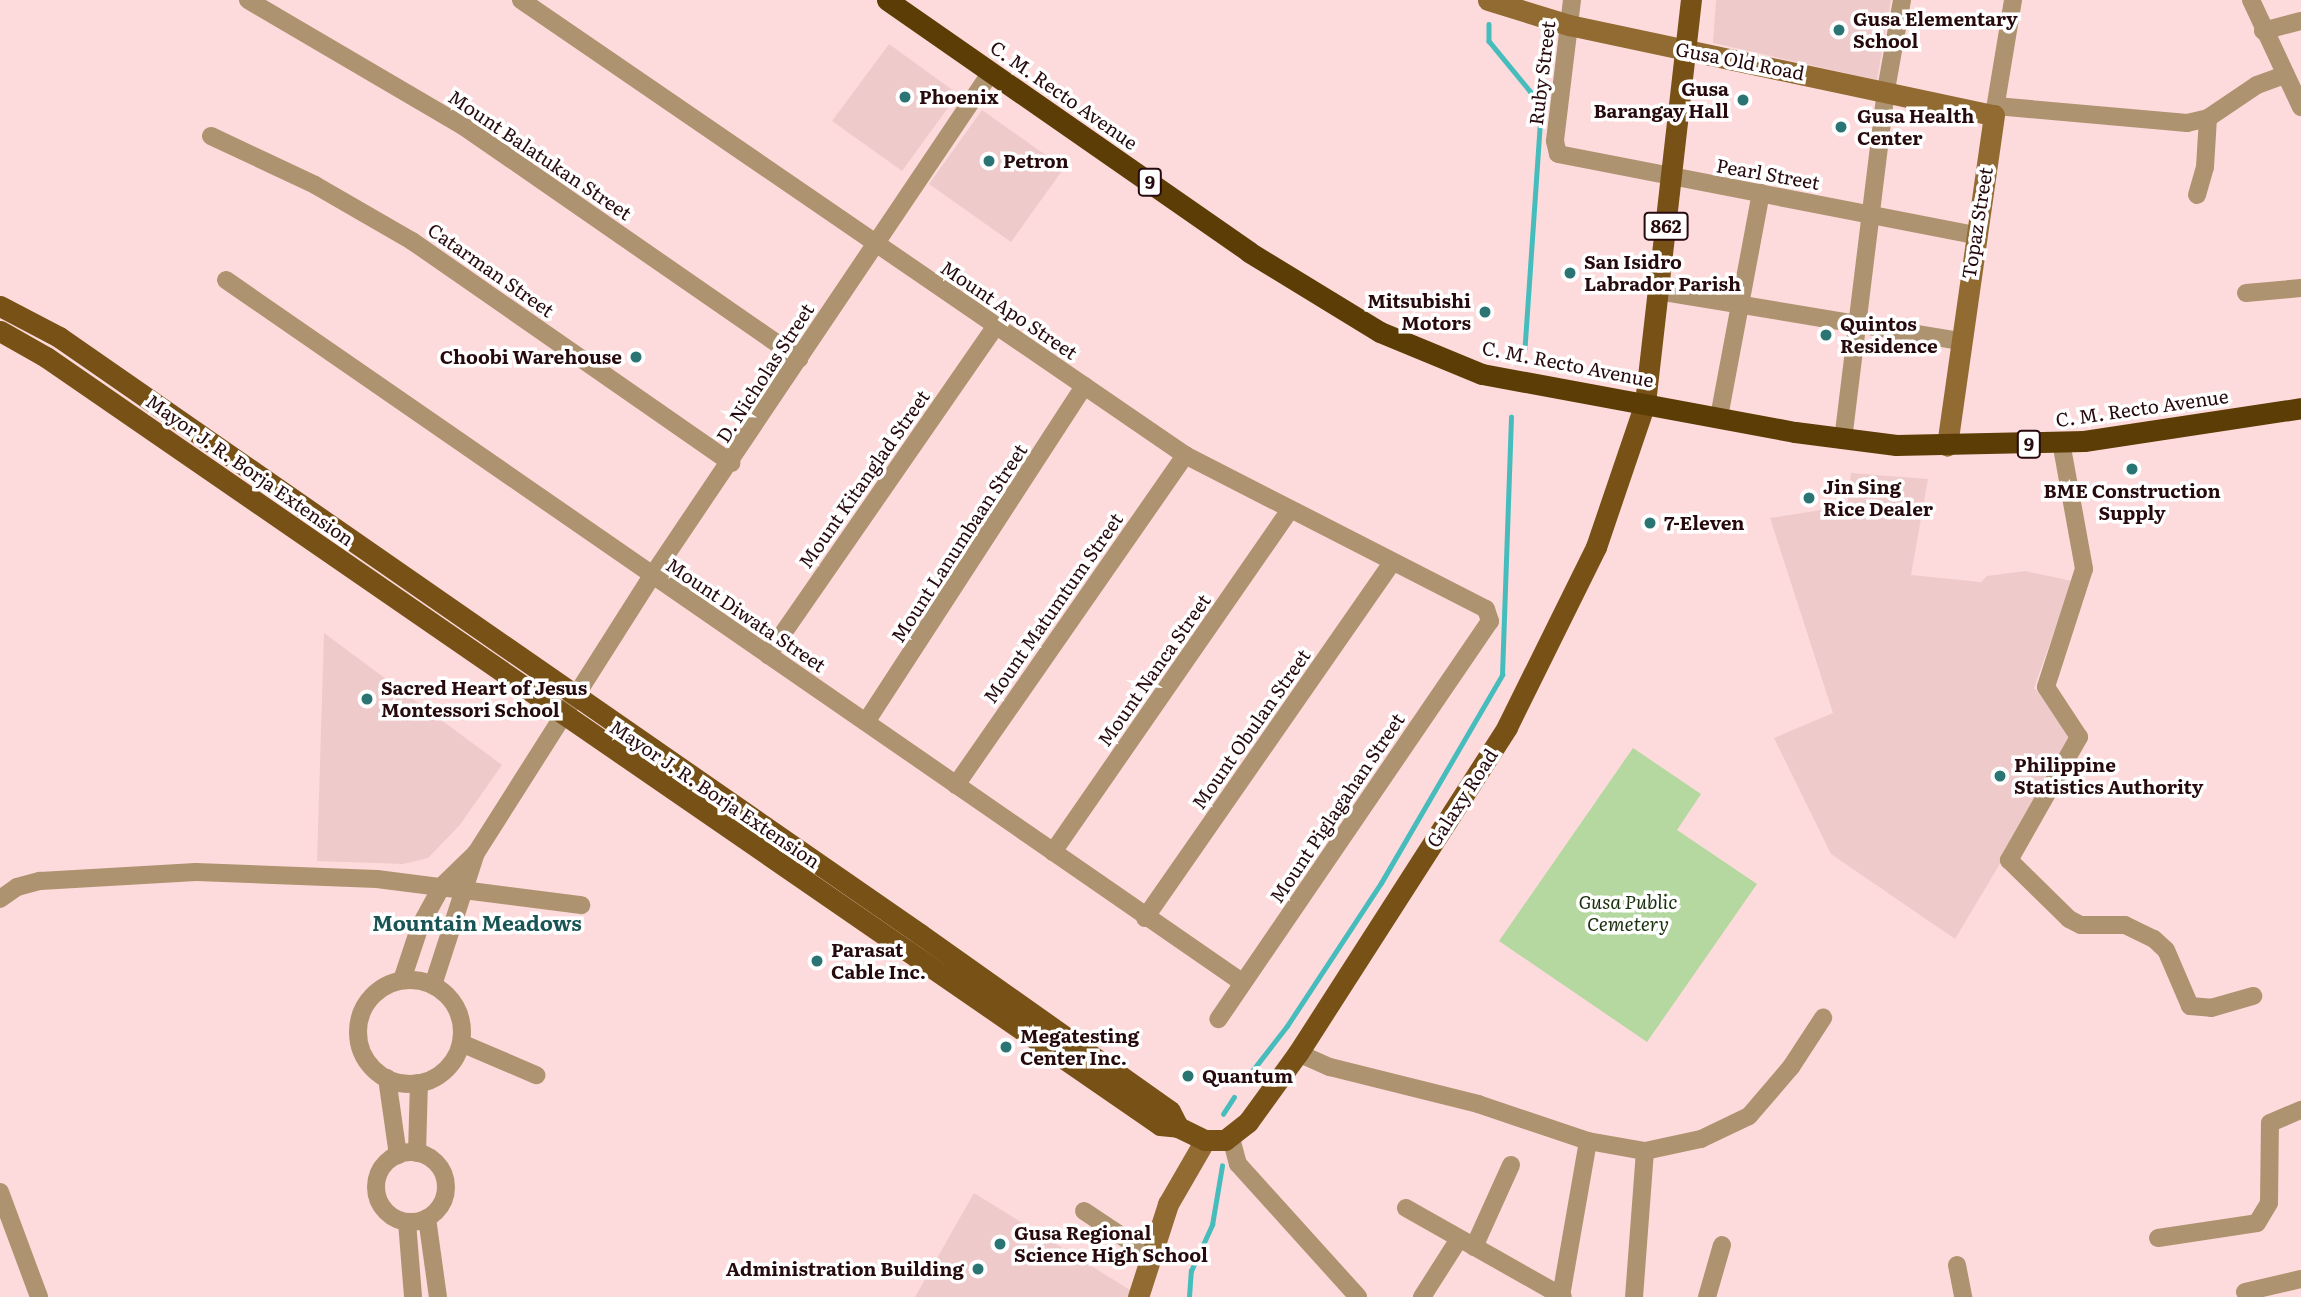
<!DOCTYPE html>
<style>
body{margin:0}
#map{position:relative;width:2301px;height:1297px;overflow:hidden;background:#fddbdc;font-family:Literata,serif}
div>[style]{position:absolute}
.built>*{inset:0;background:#efcacb}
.green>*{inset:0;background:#b4d8a0}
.stream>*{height:4.5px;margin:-2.25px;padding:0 2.25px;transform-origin:2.25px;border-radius:2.25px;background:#46bdbc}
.street>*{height:18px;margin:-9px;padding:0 9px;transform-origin:9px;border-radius:9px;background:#ae9370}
.street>.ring{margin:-9px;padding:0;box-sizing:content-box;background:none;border:18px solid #ae9370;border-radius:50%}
.secondary>*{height:21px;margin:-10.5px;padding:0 10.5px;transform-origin:10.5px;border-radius:10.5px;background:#926b33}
.primary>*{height:21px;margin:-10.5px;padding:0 10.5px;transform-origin:10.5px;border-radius:10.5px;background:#775115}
.highway>*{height:21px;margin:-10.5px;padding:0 10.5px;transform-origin:10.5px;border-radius:10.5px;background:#5c3d05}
.dots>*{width:19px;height:19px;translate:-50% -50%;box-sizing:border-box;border:4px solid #fff;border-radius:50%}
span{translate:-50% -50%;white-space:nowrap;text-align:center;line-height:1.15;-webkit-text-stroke:7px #fff;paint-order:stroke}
.shield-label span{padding:2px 5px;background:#fff;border:2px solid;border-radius:5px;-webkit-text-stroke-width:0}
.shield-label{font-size:18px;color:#270a0e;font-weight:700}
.poi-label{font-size:19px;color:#270a0e;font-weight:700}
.left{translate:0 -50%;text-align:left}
.right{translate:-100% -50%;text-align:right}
.street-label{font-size:19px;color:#270a0e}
.park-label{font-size:19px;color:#1b300c;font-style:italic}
.neighbourhood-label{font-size:21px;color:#195555;font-weight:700}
</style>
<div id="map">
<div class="built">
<i style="clip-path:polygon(1716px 0,1891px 0,1877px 80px,1713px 43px)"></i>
<i style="clip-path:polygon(889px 44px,958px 94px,902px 171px,832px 121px)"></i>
<i style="clip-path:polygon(982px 110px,1064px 168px,1011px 242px,929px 184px)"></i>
<i style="clip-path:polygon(1851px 473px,1928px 479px,1911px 575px,1981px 582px,1987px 576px,2025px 571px,2072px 581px,2034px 688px,2069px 729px,2072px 743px,1955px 939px,1831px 854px,1774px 738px,1833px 713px,1770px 518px,1847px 506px)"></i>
<i style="clip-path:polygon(324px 633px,502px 765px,459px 826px,428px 858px,403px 864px,317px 861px)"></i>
<i style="clip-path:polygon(974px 1193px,1138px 1295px,1137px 1297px,915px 1297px)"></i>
</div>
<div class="green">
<i style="clip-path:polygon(1633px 748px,1701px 794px,1677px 830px,1757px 884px,1647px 1042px,1499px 941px)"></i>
</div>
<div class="stream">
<i style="left:1489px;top:24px;width:17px;rotate:90deg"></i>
<i style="left:1489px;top:41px;width:65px;rotate:50.6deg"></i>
<i style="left:1530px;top:91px;width:25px;rotate:64deg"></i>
<i style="left:1541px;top:114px;width:235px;rotate:93.9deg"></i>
<i style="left:1249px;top:1075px;width:62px;rotate:-52.2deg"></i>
<i style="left:1287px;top:1026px;width:171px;rotate:-56.7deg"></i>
<i style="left:1381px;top:883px;width:241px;rotate:-59.8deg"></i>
<i style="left:1502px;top:675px;width:258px;rotate:-88deg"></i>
<i style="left:1223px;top:1114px;width:20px;rotate:-57deg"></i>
<i style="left:1189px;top:1297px;width:26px;rotate:-86deg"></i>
<i style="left:1191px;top:1271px;width:51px;rotate:-65.5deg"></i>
<i style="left:1212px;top:1225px;width:60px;rotate:-80.4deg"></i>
</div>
<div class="street">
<i style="left:248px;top:0;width:249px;rotate:30.4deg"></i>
<i style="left:463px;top:126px;width:409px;rotate:34.7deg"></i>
<i style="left:521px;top:0;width:805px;rotate:34.42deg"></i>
<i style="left:1185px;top:455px;width:338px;rotate:27.1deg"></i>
<i style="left:1486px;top:609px;width:13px;rotate:72deg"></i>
<i style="left:1490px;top:621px;width:482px;rotate:124.3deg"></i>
<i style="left:1572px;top:0;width:142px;rotate:96.9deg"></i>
<i style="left:1555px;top:141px;width:13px;rotate:77deg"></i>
<i style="left:1558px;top:154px;width:425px;rotate:11deg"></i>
<i style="left:2251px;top:0;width:118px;rotate:65deg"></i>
<i style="left:2263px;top:31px;width:39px;rotate:-15deg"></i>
<i style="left:1996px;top:106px;width:192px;rotate:5.1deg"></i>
<i style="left:2187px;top:123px;width:22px;rotate:-13deg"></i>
<i style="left:2208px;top:118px;width:59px;rotate:-34deg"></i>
<i style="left:2257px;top:85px;width:30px;rotate:-20deg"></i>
<i style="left:1994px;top:115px;width:117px;rotate:-80.6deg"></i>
<i style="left:211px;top:136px;width:115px;rotate:25.2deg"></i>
<i style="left:315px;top:185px;width:112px;rotate:30deg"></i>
<i style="left:412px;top:241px;width:389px;rotate:34.8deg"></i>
<i style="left:2197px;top:195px;width:29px;rotate:-74deg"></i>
<i style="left:2205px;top:167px;width:49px;rotate:-86.5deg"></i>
<i style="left:226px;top:280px;width:1236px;rotate:34.65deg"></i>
<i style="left:1658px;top:291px;width:305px;rotate:9.4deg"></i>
<i style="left:2246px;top:293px;width:55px;rotate:-5.2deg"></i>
<i style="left:1719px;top:417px;width:228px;rotate:-79.4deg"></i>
<i style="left:1843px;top:440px;width:353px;rotate:-83deg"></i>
<i style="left:1886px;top:90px;width:91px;rotate:-79.9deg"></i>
<i style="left:2061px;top:442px;width:129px;rotate:79.7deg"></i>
<i style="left:2084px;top:569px;width:124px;rotate:107.9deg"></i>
<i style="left:2046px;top:687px;width:60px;rotate:56.6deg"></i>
<i style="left:2079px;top:737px;width:142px;rotate:119.6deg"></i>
<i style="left:2009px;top:860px;width:84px;rotate:44.5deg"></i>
<i style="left:2069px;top:919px;width:13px;rotate:27deg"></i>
<i style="left:2081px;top:925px;width:44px"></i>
<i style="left:2125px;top:925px;width:32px;rotate:26deg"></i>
<i style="left:2154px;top:939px;width:16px;rotate:43deg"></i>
<i style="left:2166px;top:950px;width:61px;rotate:66.8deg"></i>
<i style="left:2190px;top:1006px;width:21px;rotate:5deg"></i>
<i style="left:2211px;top:1008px;width:44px;rotate:-15.9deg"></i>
<i style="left:768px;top:655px;width:399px;rotate:-55.3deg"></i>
<i style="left:866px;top:722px;width:401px;rotate:-57deg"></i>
<i style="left:956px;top:785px;width:402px;rotate:-55.2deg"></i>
<i style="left:1053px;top:852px;width:415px;rotate:-55.3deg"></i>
<i style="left:0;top:899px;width:21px;rotate:-35deg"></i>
<i style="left:17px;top:887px;width:24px;rotate:-15deg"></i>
<i style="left:40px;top:881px;width:156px;rotate:-3.3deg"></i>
<i style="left:196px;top:872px;width:181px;rotate:2.2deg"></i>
<i style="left:377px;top:879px;width:206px;rotate:7.3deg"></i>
<i style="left:1145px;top:918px;width:431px;rotate:-55.2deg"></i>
<i style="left:402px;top:980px;width:57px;rotate:-71.6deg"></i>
<i style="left:420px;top:926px;width:46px;rotate:-61.2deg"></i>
<i style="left:442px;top:886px;width:47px;rotate:-44.1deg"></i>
<i class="ring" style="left:358px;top:980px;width:86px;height:86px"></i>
<i style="left:433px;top:985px;width:139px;rotate:-72deg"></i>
<i style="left:476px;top:853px;width:328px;rotate:-57.6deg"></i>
<i style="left:652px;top:576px;width:607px;rotate:-56.07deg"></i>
<i style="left:461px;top:1043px;width:82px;rotate:23.1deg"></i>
<i style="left:1298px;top:1053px;width:35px;rotate:24deg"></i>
<i style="left:1330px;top:1067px;width:153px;rotate:14deg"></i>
<i style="left:1478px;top:1104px;width:116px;rotate:18.6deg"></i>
<i style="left:1588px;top:1141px;width:58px;rotate:10deg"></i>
<i style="left:1645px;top:1151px;width:146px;rotate:94.3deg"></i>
<i style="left:387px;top:1078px;width:78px;rotate:81.9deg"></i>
<i style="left:1231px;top:1138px;width:27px;rotate:75deg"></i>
<i style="left:1238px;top:1164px;width:179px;rotate:47.9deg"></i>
<i style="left:1645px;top:1151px;width:57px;rotate:-12.1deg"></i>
<i style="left:1701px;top:1139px;width:53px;rotate:-25.6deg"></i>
<i style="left:1749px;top:1116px;width:65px;rotate:-49.4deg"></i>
<i style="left:1791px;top:1067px;width:59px;rotate:-56.9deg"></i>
<i class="ring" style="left:376px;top:1152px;width:52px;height:52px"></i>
<i style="left:417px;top:1153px;width:70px;rotate:-88.4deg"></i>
<i style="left:0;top:1192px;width:112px;rotate:69.6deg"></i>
<i style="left:1406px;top:1208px;width:180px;rotate:29.5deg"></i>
<i style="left:1084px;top:1211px;width:79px;rotate:33.7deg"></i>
<i style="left:427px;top:1218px;width:80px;rotate:82.1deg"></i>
<i style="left:407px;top:1222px;width:75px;rotate:85.4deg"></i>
<i style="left:2158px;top:1238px;width:100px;rotate:-8.6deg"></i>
<i style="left:2257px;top:1223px;width:23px;rotate:-59deg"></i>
<i style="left:2269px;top:1203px;width:80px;rotate:-89.3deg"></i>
<i style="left:2270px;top:1123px;width:34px;rotate:-23deg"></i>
<i style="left:1474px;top:1247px;width:90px;rotate:-65.7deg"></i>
<i style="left:1957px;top:1265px;width:33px;rotate:79deg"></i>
<i style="left:2245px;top:1292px;width:57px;rotate:-13.1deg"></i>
<i style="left:1561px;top:1296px;width:157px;rotate:-80.1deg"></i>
<i style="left:1422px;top:1297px;width:69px;rotate:-57.5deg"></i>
<i style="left:1707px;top:1297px;width:54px;rotate:-73.9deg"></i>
</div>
<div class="secondary">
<i style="left:1488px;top:0;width:85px;rotate:17.2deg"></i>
<i style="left:1569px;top:25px;width:434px;rotate:12deg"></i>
<i style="left:1994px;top:115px;width:334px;rotate:98.1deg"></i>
<i style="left:1138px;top:1297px;width:98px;rotate:-72.1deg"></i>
<i style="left:1168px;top:1204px;width:74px;rotate:-60deg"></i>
</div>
<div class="primary">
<i style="left:0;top:306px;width:67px;rotate:27.7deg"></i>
<i style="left:59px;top:337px;width:1048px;rotate:34.74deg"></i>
<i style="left:920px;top:934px;width:306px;rotate:35.3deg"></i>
<i style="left:1170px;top:1111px;width:18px;rotate:63deg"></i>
<i style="left:0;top:331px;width:53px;rotate:29.5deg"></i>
<i style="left:46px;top:357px;width:1353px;rotate:34.58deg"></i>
<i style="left:1160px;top:1125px;width:18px;rotate:6deg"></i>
<i style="left:1178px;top:1127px;width:30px;rotate:26deg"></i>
<i style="left:1205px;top:1140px;width:20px"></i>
<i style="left:1225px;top:1140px;width:29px;rotate:-38deg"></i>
<i style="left:1248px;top:1122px;width:85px;rotate:-54.1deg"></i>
<i style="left:1298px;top:1053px;width:387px;rotate:-57.3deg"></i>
<i style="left:1507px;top:727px;width:201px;rotate:-63.7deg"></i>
<i style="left:1596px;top:547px;width:152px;rotate:-71.2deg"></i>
<i style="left:1645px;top:403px;width:406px;rotate:-83.5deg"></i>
</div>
<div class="highway">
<i style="left:887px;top:0;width:441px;rotate:34.8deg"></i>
<i style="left:1249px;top:252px;width:153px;rotate:31.4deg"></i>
<i style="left:1380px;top:332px;width:110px;rotate:22.4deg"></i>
<i style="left:1482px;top:374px;width:318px;rotate:10.5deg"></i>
<i style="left:1795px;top:432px;width:102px;rotate:7.3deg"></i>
<i style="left:1896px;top:445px;width:188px;rotate:-1.2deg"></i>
<i style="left:2084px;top:441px;width:219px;rotate:-8.6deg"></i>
</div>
<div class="dots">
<i style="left:1839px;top:30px;background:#2a7473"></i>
<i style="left:905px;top:97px;background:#2a7473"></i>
<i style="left:1743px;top:100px;background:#2a7473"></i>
<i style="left:1841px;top:127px;background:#2a7473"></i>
<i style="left:989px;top:161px;background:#2a7473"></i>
<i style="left:1570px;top:273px;background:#2a7473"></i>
<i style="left:1485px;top:312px;background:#2a7473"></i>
<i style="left:1826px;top:335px;background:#2a7473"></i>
<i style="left:636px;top:357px;background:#2a7473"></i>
<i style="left:2132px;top:469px;background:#2a7473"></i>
<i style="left:1809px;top:498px;background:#2a7473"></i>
<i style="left:1650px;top:523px;background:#2a7473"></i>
<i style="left:367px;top:699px;background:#2a7473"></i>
<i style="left:2000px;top:776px;background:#2a7473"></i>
<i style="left:817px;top:961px;background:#2a7473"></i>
<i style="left:1006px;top:1047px;background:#2a7473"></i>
<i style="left:1188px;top:1076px;background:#2a7473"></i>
<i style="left:1000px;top:1244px;background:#2a7473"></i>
<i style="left:978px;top:1269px;background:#2a7473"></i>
</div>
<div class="shield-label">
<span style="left:1150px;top:182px">9</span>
<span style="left:1666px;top:226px">862</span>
<span style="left:2029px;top:444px">9</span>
</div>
<div class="poi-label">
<span class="left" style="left:1853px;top:30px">Gusa Elementary<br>School</span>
<span class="right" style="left:1729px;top:100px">Gusa<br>Barangay Hall</span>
<span class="left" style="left:919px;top:97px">Phoenix</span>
<span class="left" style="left:1857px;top:127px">Gusa Health<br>Center</span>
<span class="left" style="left:1003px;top:161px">Petron</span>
<span class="left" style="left:1584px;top:273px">San Isidro<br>Labrador Parish</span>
<span class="right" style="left:1471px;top:312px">Mitsubishi<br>Motors</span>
<span class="left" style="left:1840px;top:335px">Quintos<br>Residence</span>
<span class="right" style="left:622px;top:357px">Choobi Warehouse</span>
<span class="left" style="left:1823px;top:498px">Jin Sing<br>Rice Dealer</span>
<span style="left:2132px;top:502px">BME Construction<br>Supply</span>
<span class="left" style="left:1664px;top:523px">7-Eleven</span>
<span class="left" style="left:381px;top:699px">Sacred Heart of Jesus<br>Montessori School</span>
<span class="left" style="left:2014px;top:776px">Philippine<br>Statistics Authority</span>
<span class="left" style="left:831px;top:961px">Parasat<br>Cable Inc.</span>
<span class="left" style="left:1020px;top:1047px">Megatesting<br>Center Inc.</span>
<span class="left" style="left:1202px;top:1076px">Quantum</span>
<span class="left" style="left:1014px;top:1244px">Gusa Regional<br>Science High School</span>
<span class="right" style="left:964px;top:1269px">Administration Building</span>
</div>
<div class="street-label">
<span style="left:1740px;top:61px;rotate:11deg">Gusa Old Road</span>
<span style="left:1542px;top:73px;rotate:-83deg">Ruby Street</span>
<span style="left:1064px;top:95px;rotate:35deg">C. M. Recto Avenue</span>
<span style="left:540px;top:155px;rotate:34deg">Mount Balatukan Street</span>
<span style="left:1768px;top:174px;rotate:10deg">Pearl Street</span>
<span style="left:1977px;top:223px;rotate:-81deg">Topaz Street</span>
<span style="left:491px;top:270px;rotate:35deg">Catarman Street</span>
<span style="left:1009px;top:310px;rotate:34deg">Mount Apo Street</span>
<span style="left:1568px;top:364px;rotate:11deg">C. M. Recto Avenue</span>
<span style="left:765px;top:373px;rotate:-57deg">D. Nicholas Street</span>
<span style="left:2142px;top:408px;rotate:-8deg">C. M. Recto Avenue</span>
<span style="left:250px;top:470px;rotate:35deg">Mayor J. R. Borja Extension</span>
<span style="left:864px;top:479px;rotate:-55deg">Mount Kitanglad Street</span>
<span style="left:959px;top:543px;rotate:-57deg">Mount Lanumbaan Street</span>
<span style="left:1053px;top:608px;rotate:-55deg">Mount Matumtum Street</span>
<span style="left:746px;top:615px;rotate:34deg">Mount Diwata Street</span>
<span style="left:1154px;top:670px;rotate:-55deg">Mount Nanca Street</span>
<span style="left:1251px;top:729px;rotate:-55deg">Mount Obulan Street</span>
<span style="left:715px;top:794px;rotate:34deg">Mayor J. R. Borja Extension</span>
<span style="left:1462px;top:798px;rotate:-57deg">Galaxy Road</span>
<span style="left:1337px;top:808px;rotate:-56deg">Mount Piglagahan Street</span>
</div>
<div class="park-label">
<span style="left:1628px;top:913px">Gusa Public<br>Cemetery</span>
</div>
<div class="neighbourhood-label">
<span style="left:477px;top:922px">Mountain Meadows</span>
</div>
</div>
